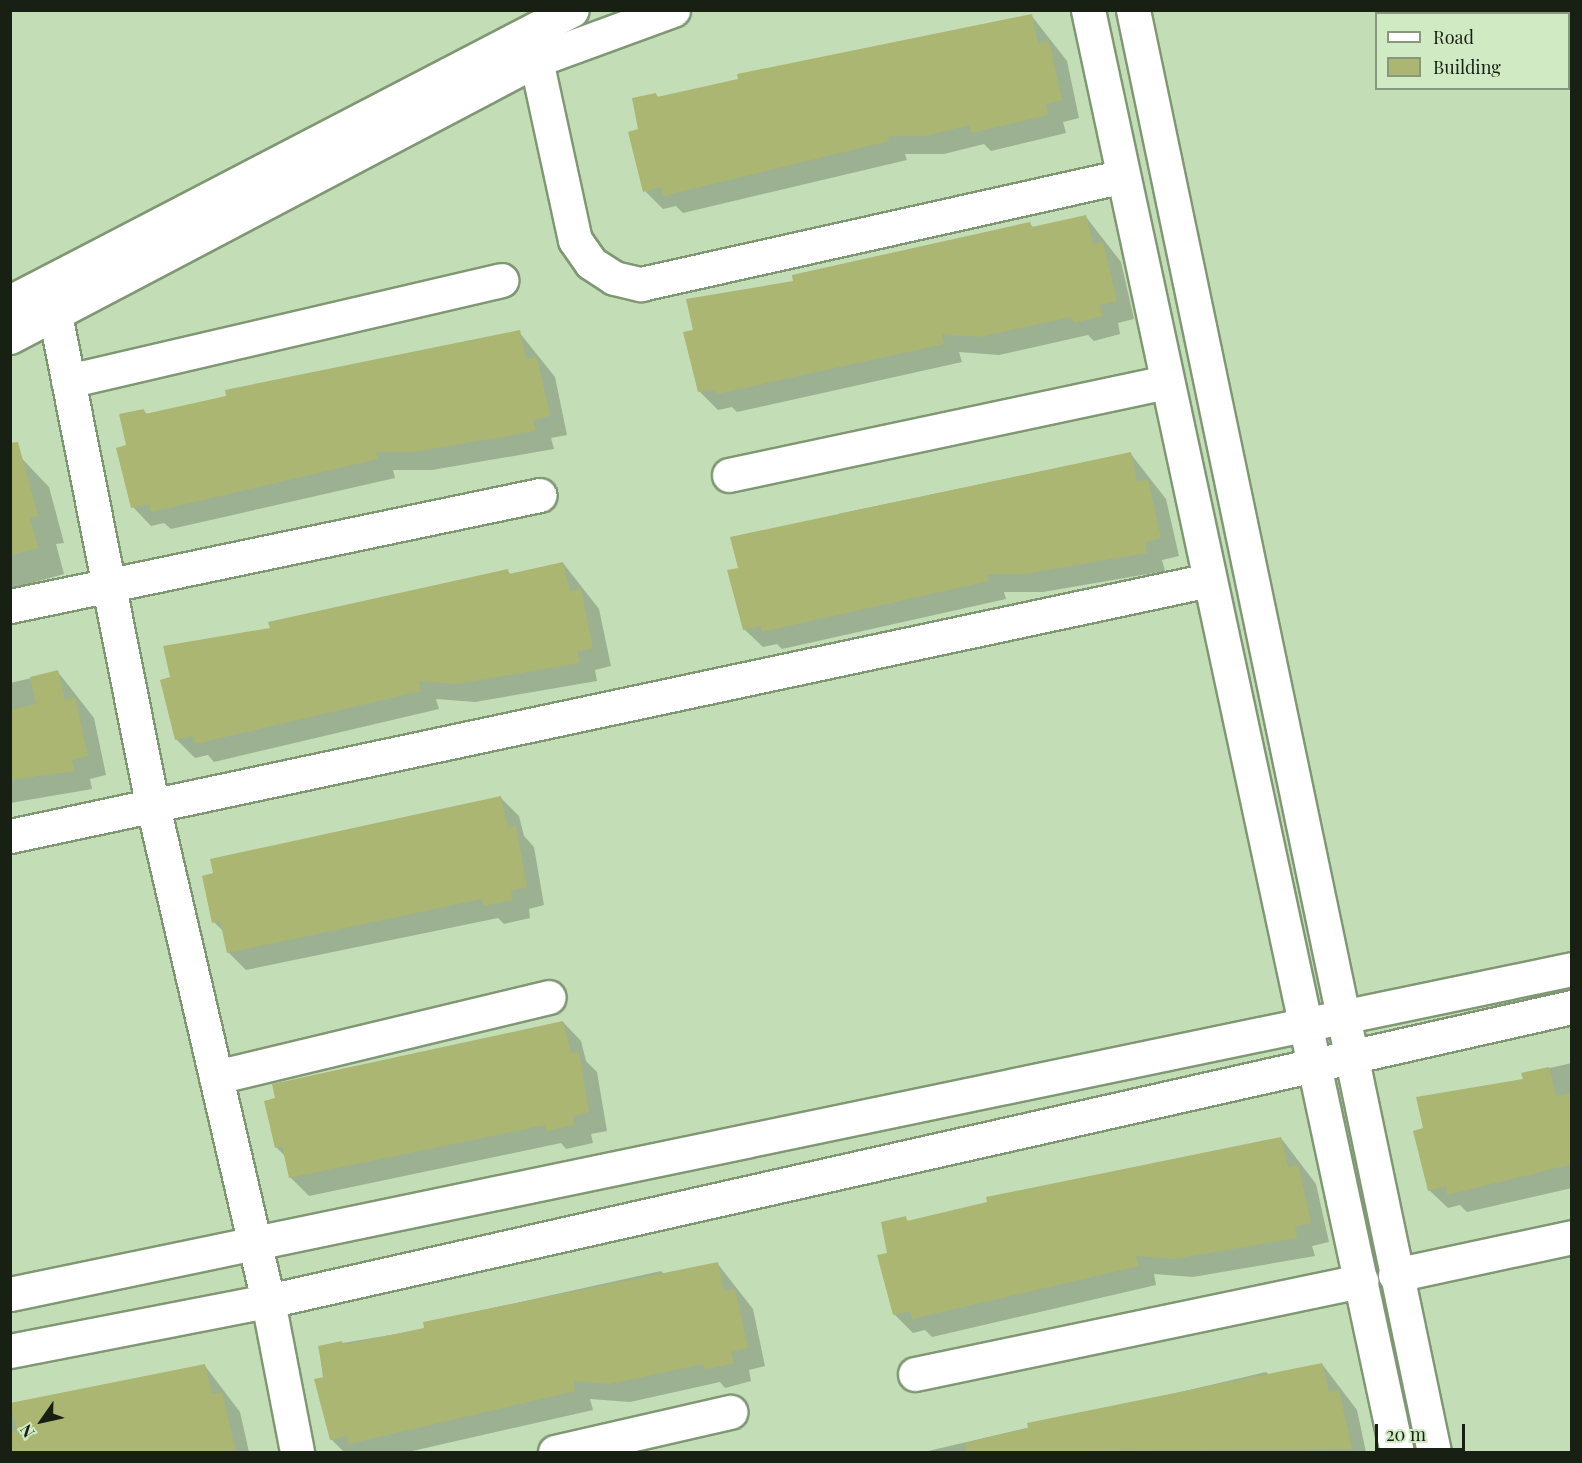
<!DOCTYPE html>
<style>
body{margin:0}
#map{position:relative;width:1582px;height:1463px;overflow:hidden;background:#c3ddb7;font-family:"Playfair Display",serif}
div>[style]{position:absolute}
.shadow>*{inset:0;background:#0003}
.building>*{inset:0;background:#acb673}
.roads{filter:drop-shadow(2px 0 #809774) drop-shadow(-2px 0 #809774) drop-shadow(0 2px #809774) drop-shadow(0 -2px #809774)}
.minor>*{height:33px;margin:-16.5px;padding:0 16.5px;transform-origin:16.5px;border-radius:16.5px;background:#fff}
span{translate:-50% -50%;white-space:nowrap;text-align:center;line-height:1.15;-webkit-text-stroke:4.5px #d0eac4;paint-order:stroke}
.frame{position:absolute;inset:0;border:12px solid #172012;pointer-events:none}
.legend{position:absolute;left:1375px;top:12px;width:195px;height:78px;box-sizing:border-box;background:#d0eac4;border:2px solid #86997d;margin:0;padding:8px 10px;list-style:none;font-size:18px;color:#172012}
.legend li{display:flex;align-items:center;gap:12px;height:30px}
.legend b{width:30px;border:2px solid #86997d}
.north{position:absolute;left:12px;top:1391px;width:60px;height:60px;-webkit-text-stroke:4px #d0eac4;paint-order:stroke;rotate:236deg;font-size:16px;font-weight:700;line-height:24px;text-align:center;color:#172012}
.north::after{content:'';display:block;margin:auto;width:21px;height:27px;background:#172012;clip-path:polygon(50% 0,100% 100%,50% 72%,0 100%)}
.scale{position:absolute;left:1375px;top:1424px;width:90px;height:27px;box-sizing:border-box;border:3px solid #172012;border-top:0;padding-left:8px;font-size:18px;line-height:21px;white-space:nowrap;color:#172012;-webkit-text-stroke:4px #d0eac4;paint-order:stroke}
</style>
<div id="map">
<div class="shadow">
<i style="clip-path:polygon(1031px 15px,1067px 61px,1079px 118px,1063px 122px,1066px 133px,991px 151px,984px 144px,944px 154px,905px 154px,907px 160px,683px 213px,676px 206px,663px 209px,645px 191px,640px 130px,656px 95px,660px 98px,740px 80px,739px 75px)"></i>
<i style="clip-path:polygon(1086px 217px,1121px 262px,1134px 319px,1118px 323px,1120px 334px,1094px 341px,1088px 335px,999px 355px,959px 352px,962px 362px,737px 412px,732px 407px,718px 410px,700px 392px,695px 332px,795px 282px,1030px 224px,1034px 228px)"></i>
<i style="clip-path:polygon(519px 332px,555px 377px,567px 435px,551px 438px,554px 449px,432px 470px,393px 470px,395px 478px,171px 529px,164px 523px,151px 526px,133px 507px,128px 447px,144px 411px,148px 415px,228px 397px,226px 392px)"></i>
<i style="clip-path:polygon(10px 446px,49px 487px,64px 543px,56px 544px,64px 574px,10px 589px)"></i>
<i style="clip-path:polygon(1130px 453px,1166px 499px,1179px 556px,1162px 560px,1165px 571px,1043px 592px,1004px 592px,1006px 599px,782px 649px,777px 644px,763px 647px,744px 629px,739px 569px,839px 519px,838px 514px)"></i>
<i style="clip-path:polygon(563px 563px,599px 609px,611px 666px,595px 670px,597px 681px,475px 702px,436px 699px,439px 709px,214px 762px,208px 755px,195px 758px,176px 739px,172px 679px,271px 629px,507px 571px,512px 575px)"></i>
<i style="clip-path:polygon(58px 672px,94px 718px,106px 775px,90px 779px,92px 789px,10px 803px,10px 683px)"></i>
<i style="clip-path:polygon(500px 797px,519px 816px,524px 836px,534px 847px,544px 905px,529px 909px,530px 918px,504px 924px,498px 918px,246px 970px,228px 952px,224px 932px,214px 922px)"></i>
<i style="clip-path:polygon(563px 1022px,581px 1041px,586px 1061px,597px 1072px,607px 1131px,591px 1134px,593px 1143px,566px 1149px,561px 1143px,309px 1196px,290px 1177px,286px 1157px,276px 1147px)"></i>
<i style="clip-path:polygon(1572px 1063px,1572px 1188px,1467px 1212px,1460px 1205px,1448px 1208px,1429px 1190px,1424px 1129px,1524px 1080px,1523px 1074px)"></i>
<i style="clip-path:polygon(1281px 1138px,1316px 1184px,1329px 1242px,1312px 1246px,1315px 1256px,1193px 1277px,1154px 1274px,1156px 1285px,932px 1337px,925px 1330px,913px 1333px,894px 1314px,889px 1254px,905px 1218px,909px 1222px,989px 1204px,988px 1198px)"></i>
<i style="clip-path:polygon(717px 1263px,753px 1309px,765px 1366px,749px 1370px,751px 1381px,725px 1388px,720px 1382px,630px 1402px,590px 1399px,593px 1410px,408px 1452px,344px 1452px,331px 1439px,319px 1347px,426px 1329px,425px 1323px,661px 1271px,665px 1275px)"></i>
<i style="clip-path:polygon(1322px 1364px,1357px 1410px,1366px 1452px,924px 1452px,1266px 1372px,1270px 1376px)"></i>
<i style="clip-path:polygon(205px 1366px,240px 1412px,249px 1452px,10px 1452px,10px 1406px)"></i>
</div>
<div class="building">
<i style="clip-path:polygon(1032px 14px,1038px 43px,1049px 41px,1062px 100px,1046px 104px,1048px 115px,971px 133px,970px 125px,925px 136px,888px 136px,889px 141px,663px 196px,661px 187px,643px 192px,628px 132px,638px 129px,632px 98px,656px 93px,657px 97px,738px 79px,737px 74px)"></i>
<i style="clip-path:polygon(1086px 215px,1093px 244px,1103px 242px,1117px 301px,1100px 305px,1103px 316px,1074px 323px,1072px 317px,979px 337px,942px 334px,944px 344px,717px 394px,716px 389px,698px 392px,683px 332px,693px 330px,686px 299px,793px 281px,792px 275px,1030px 222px,1032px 227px)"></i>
<i style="clip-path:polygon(520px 330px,526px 359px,537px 357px,550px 416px,533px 420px,536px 431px,413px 452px,376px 452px,378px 459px,173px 507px,151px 512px,149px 504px,131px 508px,116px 448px,126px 445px,119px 414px,144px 409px,145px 414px,226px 396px,225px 390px)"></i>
<i style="clip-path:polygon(18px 442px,38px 516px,30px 518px,38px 548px,10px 555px,10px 443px)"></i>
<i style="clip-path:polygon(1131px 452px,1137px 482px,1148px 479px,1161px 538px,1145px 542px,1147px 553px,1024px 574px,987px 574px,989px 581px,962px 587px,762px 632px,761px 626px,743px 630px,727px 570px,738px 568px,730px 537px)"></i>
<i style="clip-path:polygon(563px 562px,570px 591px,581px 589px,593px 648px,577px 652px,580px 663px,456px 684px,419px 681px,421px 691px,195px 744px,193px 736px,175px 740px,160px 680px,170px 677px,163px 646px,270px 628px,268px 622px,508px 569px,509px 574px)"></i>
<i style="clip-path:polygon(58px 670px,65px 700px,75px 697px,88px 756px,72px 760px,75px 771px,10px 780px,10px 710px,36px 704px,30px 677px)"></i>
<i style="clip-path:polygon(501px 796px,508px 828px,516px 826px,527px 887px,511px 891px,513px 900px,484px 906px,482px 899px,227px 953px,220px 921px,212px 923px,202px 876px,213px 873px,210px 859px)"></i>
<i style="clip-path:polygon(563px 1021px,571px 1053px,579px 1052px,589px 1112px,573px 1116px,575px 1125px,546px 1131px,545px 1125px,289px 1178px,282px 1146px,275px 1148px,264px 1101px,275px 1098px,272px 1084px)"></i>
<i style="clip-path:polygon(1549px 1067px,1556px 1096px,1572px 1093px,1572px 1164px,1447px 1195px,1446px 1186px,1428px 1191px,1413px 1131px,1423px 1128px,1416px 1097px,1523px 1079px,1521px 1073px)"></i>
<i style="clip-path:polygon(1281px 1137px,1288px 1167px,1298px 1164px,1311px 1223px,1295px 1227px,1297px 1238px,1174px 1259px,1136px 1256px,1139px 1266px,912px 1319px,910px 1311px,893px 1315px,877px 1255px,887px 1253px,881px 1222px,906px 1216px,907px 1221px,987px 1202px,986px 1197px)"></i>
<i style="clip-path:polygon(718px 1262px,724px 1291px,735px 1289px,748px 1348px,731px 1352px,734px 1363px,705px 1370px,703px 1364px,610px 1384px,573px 1381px,575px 1391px,349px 1444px,347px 1436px,330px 1440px,314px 1379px,324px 1377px,318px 1346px,342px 1341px,343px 1345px,424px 1328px,423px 1322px)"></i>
<i style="clip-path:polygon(1322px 1363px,1329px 1392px,1339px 1390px,1352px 1449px,966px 1452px,965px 1443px,1028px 1428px,1027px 1423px)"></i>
<i style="clip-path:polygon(205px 1364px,212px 1394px,222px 1392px,236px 1452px,10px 1452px,10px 1432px,17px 1431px,10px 1403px)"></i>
</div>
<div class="roads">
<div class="minor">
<i style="left:1088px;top:10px;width:1475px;rotate:77.91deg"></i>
<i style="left:1133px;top:10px;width:1473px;rotate:78.21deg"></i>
<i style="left:1558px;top:10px;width:9px;rotate:27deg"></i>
<i style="left:536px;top:60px;width:184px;rotate:77.8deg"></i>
<i style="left:575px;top:240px;width:28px;rotate:55deg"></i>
<i style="left:591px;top:263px;width:27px;rotate:33deg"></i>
<i style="left:614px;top:278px;width:28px;rotate:13deg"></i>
<i style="left:641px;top:284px;width:494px;rotate:-12.6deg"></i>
<i style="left:10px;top:302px;width:633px;rotate:-27.46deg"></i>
<i style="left:55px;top:314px;width:498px;rotate:78.8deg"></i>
<i style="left:152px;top:802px;width:512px;rotate:76.91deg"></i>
<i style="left:268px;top:1301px;width:154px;rotate:79.1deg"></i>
<i style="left:10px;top:337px;width:594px;rotate:-27.77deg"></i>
<i style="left:536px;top:60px;width:146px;rotate:-20.1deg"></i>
<i style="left:68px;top:381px;width:445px;rotate:-13.1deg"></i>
<i style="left:729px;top:475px;width:447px;rotate:-12deg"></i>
<i style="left:10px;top:606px;width:541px;rotate:-11.83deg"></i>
<i style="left:10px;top:836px;width:1226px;rotate:-12.05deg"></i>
<i style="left:216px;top:1077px;width:342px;rotate:-13.5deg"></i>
<i style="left:1395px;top:1275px;width:181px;rotate:-12.1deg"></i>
<i style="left:10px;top:1294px;width:1595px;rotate:-11.75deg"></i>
<i style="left:10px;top:1351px;width:263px;rotate:-11deg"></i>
<i style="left:268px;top:1301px;width:1337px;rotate:-12.71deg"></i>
<i style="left:915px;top:1374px;width:456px;rotate:-11.8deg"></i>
<i style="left:555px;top:1452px;width:180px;rotate:-12.9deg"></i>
</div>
</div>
<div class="frame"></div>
<ul class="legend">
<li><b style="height:8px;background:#fff"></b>Road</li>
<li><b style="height:16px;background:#acb673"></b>Building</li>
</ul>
<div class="north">N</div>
<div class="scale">20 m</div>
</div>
